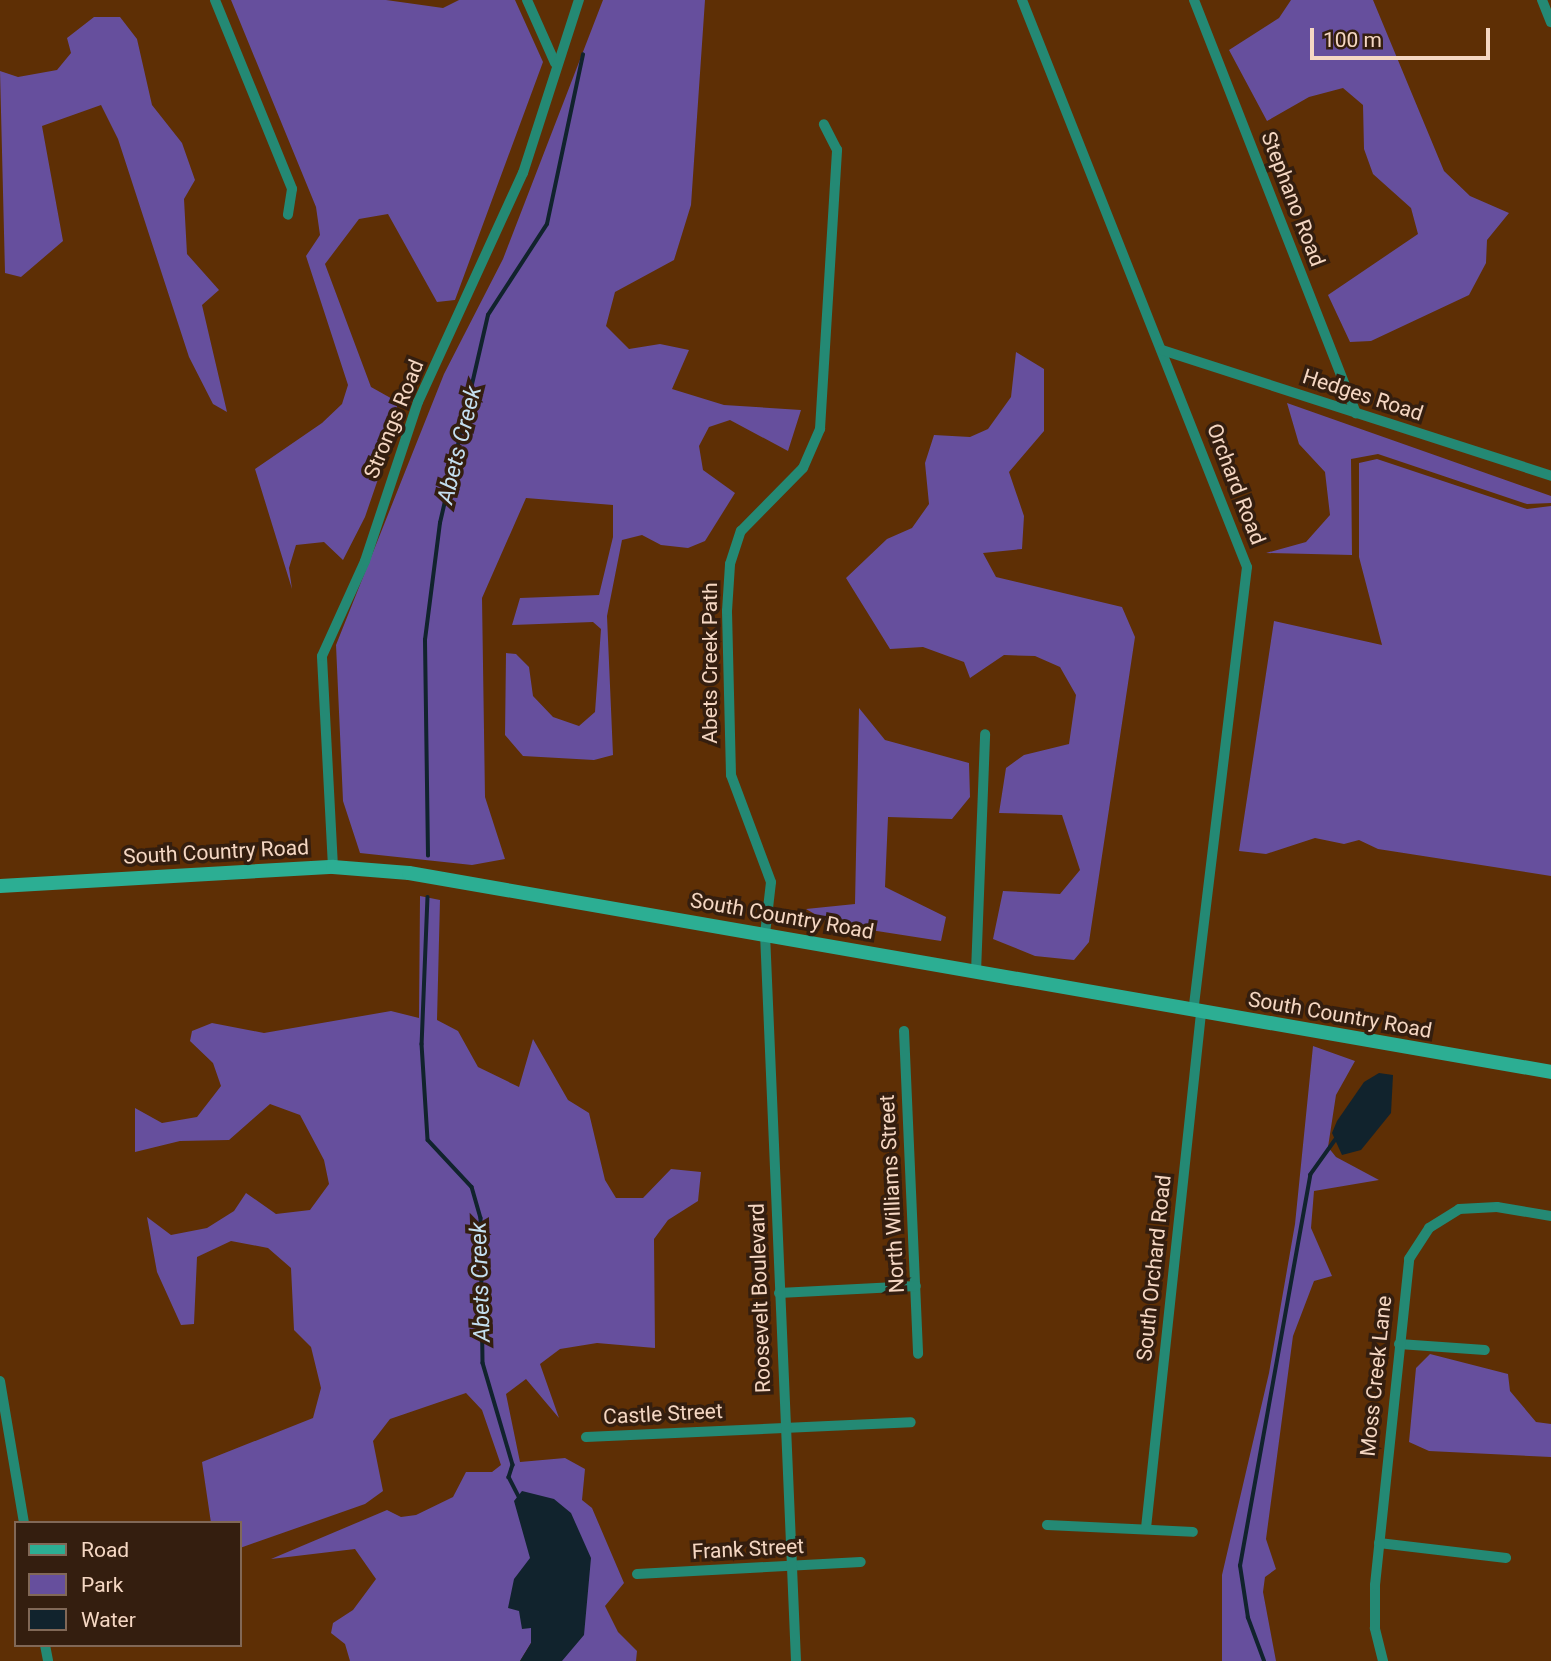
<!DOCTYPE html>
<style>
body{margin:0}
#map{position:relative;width:1551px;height:1661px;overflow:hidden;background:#5e2f05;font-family:Roboto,sans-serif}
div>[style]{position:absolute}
.green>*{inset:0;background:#664f9d}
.water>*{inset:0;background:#11232d}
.stream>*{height:3.5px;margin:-1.75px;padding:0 1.75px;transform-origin:1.75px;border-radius:1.75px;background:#11232d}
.street>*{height:10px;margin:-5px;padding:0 5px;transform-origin:5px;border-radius:5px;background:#248974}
.secondary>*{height:14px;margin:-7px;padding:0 7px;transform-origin:7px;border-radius:7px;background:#2cae93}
span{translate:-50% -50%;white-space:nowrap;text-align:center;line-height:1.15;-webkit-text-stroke:7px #341e0f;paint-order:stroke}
.street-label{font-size:21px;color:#f5d7c3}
.water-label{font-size:23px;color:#c3deef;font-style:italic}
.legend{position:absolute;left:14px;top:1521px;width:228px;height:126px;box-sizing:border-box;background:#341e0f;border:2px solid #816857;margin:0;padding:9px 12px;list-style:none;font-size:21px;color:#f5d7c3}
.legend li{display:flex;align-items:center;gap:14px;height:35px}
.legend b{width:35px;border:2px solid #816857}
.scale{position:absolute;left:1310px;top:28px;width:180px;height:32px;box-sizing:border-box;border:4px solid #f5d7c3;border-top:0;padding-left:9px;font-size:21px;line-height:24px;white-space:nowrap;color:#f5d7c3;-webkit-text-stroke:5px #341e0f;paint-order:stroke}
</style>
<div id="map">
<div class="green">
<i style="clip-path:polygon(231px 0,386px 0,443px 8px,459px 0,515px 0,543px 62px,455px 300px,437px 302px,388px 214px,359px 219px,325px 264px,371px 387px,396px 401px,399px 418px,365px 517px,343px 560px,324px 542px,296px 545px,289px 568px,292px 589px,255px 469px,322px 423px,342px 404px,348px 385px,306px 256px,320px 235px,316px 207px)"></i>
<i style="clip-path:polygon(603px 0,705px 0,691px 205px,674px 260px,615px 292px,606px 326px,629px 349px,660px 344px,689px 350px,672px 389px,724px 405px,801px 410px,788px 451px,730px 420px,709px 427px,699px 446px,703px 470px,735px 493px,705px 541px,688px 548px,661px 545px,642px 535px,622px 540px,607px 616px,613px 755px,594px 760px,523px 756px,505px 735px,506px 653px,516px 654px,529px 667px,533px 696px,553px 717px,579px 726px,595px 712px,601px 629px,593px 622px,512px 625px,520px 598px,599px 595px,613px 537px,613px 505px,526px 498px,482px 598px,485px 797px,505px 859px,472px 865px,360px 853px,343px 801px,336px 645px,444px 374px,503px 259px)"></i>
<i style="clip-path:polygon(1291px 0,1373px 0,1444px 171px,1470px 196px,1509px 213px,1487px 240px,1486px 263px,1469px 295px,1371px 341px,1350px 342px,1328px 295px,1418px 234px,1411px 208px,1373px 174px,1364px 149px,1363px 105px,1343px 88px,1309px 97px,1267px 121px,1229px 50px,1279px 18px)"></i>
<i style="clip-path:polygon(94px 17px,120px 17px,137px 39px,152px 105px,182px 143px,195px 180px,184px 199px,187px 254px,219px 290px,202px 305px,227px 412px,213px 404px,189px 357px,118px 139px,101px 105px,42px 126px,63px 241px,21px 277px,5px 273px,0 71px,18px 77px,57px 70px,71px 53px,67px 38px)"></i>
<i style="clip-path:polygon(1016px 352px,1044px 369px,1044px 431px,1009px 472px,1024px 516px,1022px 549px,983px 553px,996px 577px,1122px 607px,1135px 637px,1089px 942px,1074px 960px,1035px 956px,993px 939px,1003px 891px,1060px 894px,1080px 870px,1062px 815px,999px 813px,1006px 768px,1024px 755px,1069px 744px,1076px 695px,1060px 667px,1035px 656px,1004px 655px,970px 678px,964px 662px,923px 647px,890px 649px,846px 578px,887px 539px,912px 528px,929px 504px,925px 463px,934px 435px,970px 437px,988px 429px,1011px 397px)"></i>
<i style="clip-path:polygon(1287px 403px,1551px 496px,1551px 503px,1527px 504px,1378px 454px,1351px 459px,1352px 555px,1266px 553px,1306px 542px,1330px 515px,1325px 472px,1299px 444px)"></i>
<i style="clip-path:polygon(1377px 459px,1527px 509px,1551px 506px,1551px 876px,1378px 849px,1359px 840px,1344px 844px,1315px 838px,1266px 854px,1239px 851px,1274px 621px,1382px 645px,1359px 557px,1359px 463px)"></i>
<i style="clip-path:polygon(859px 708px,885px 740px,969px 763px,970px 797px,952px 819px,888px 817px,885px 887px,946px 917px,941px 941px,832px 924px,806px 909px,855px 904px)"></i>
<i style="clip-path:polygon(420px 896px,440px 900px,437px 1020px,458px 1031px,478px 1067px,519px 1087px,533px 1039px,568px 1100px,589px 1113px,605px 1180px,616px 1198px,643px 1198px,671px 1169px,701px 1172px,698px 1201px,668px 1220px,654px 1239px,655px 1348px,597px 1343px,560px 1349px,540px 1364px,559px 1418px,526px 1379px,506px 1394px,520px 1462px,565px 1458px,585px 1469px,582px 1500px,592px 1508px,624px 1583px,605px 1606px,618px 1632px,637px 1651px,636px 1661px,543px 1661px,531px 1627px,531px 1643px,520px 1661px,350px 1661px,345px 1644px,331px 1633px,333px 1623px,353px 1610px,376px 1579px,355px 1549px,271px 1559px,387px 1510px,401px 1517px,416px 1515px,453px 1497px,466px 1472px,492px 1472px,501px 1465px,482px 1410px,466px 1393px,390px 1419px,373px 1441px,383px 1491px,365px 1504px,240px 1548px,240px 1523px,211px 1523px,202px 1462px,313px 1418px,321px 1388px,311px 1347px,294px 1330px,291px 1268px,268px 1248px,231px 1241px,197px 1257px,194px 1324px,181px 1325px,157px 1272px,147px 1217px,171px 1235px,207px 1228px,234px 1211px,246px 1193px,276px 1214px,310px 1210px,329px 1184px,324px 1160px,300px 1115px,270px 1104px,229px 1140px,180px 1141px,135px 1152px,135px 1108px,162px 1123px,197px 1117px,221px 1086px,213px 1063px,190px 1041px,192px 1031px,212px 1023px,264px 1033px,391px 1011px,419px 1018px)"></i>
<i style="clip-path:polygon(1313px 1046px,1355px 1061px,1336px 1095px,1328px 1147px,1336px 1157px,1379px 1180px,1314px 1191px,1311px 1228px,1332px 1276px,1314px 1281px,1293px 1336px,1266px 1539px,1276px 1569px,1265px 1577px,1263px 1592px,1276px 1661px,1222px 1661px,1222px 1575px,1269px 1373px,1295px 1224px)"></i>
<i style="clip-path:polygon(1430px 1354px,1508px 1374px,1510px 1391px,1536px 1422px,1551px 1424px,1551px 1457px,1429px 1451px,1409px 1442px,1416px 1368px)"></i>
</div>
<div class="water">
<i style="clip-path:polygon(1379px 1073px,1393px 1075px,1391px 1113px,1361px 1150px,1342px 1155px,1332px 1133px,1337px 1121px,1364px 1082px)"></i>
<i style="clip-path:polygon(522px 1491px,554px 1499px,571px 1513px,591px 1558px,584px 1635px,562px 1661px,520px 1661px,531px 1643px,531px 1628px,522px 1629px,519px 1611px,508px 1608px,514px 1579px,530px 1558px,514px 1501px)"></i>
</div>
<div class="stream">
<i style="left:428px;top:856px;width:216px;rotate:-90.8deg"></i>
<i style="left:425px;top:640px;width:118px;rotate:-82.7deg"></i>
<i style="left:440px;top:523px;width:213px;rotate:-77deg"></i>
<i style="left:488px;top:315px;width:108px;rotate:-57deg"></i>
<i style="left:547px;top:224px;width:173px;rotate:-78deg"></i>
<i style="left:428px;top:897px;width:147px;rotate:92.3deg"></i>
<i style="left:422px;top:1044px;width:96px;rotate:86.4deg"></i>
<i style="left:428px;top:1140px;width:64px;rotate:46.9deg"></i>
<i style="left:472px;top:1187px;width:32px;rotate:74deg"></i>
<i style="left:481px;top:1218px;width:145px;rotate:89.2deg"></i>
<i style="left:483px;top:1363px;width:106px;rotate:73.6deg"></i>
<i style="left:513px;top:1465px;width:13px;rotate:108deg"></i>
<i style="left:509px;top:1477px;width:22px;rotate:63deg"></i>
<i style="left:1264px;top:1661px;width:46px;rotate:-110.4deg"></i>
<i style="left:1248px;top:1618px;width:53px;rotate:-98.7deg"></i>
<i style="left:1240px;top:1566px;width:397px;rotate:-79.8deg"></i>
<i style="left:1310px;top:1175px;width:43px;rotate:-54.5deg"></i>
</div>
<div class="street">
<i style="left:215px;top:0;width:204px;rotate:67.8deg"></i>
<i style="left:292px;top:189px;width:26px;rotate:99deg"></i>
<i style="left:527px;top:0;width:69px;rotate:66deg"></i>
<i style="left:1022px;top:0;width:610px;rotate:68.36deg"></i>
<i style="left:1247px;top:567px;width:447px;rotate:96.9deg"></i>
<i style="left:1194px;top:0;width:444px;rotate:68.6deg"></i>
<i style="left:1542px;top:0;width:24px;rotate:68deg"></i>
<i style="left:1162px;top:350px;width:409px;rotate:17.9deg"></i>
<i style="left:333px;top:867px;width:211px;rotate:-93deg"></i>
<i style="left:322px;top:656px;width:104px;rotate:-65.6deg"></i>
<i style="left:365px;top:561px;width:168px;rotate:-71.6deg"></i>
<i style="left:418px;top:402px;width:252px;rotate:-65.4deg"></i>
<i style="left:523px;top:173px;width:182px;rotate:-72.1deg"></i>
<i style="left:976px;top:972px;width:238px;rotate:-87.8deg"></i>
<i style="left:904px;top:1031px;width:323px;rotate:87.5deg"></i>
<i style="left:779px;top:1293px;width:137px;rotate:-2.9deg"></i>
<i style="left:1399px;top:1344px;width:86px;rotate:4deg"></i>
<i style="left:0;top:1381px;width:144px;rotate:80.4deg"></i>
<i style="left:586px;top:1437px;width:325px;rotate:-2.6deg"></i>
<i style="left:1047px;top:1525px;width:146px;rotate:2.7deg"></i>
<i style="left:1146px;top:1528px;width:518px;rotate:-83.9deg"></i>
<i style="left:1379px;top:1543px;width:128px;rotate:6.7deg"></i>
<i style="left:637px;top:1574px;width:224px;rotate:-3.1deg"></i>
<i style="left:45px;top:1645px;width:16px;rotate:79deg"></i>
<i style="left:796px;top:1661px;width:728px;rotate:-92.44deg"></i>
<i style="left:765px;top:934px;width:52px;rotate:-83.4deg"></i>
<i style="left:771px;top:882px;width:114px;rotate:-110.5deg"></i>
<i style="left:731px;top:775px;width:164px;rotate:-91.4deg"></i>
<i style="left:727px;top:611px;width:47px;rotate:-86.3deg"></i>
<i style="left:730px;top:564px;width:35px;rotate:-72deg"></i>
<i style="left:741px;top:531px;width:88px;rotate:-45.5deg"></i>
<i style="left:803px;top:468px;width:43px;rotate:-66.4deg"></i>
<i style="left:820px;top:429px;width:280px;rotate:-86.5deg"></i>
<i style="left:837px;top:150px;width:29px;rotate:-117deg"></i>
<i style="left:1383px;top:1661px;width:34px;rotate:-104deg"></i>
<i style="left:1375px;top:1628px;width:43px;rotate:-90deg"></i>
<i style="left:1375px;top:1585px;width:328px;rotate:-84deg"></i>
<i style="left:1409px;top:1259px;width:37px;rotate:-57deg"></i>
<i style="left:1429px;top:1228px;width:36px;rotate:-32deg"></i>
<i style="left:1459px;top:1209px;width:38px;rotate:-3deg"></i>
<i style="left:1497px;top:1207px;width:55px;rotate:9.5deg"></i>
</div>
<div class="secondary">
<i style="left:0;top:886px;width:334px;rotate:-3.3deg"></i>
<i style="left:333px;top:867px;width:76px;rotate:4.5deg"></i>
<i style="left:409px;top:873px;width:1159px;rotate:9.88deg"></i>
</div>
<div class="street-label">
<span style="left:1293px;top:199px;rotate:69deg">Stephano Road</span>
<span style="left:1363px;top:395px;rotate:18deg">Hedges Road</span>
<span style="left:394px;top:419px;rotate:-68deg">Strongs Road</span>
<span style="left:1236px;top:484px;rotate:69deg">Orchard Road</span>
<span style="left:710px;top:663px;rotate:-90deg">Abets Creek Path</span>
<span style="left:216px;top:852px;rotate:-3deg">South Country Road</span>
<span style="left:782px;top:916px;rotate:10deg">South Country Road</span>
<span style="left:1340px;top:1015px;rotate:10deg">South Country Road</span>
<span style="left:892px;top:1194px;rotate:-93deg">North Williams Street</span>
<span style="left:1154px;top:1268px;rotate:-84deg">South Orchard Road</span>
<span style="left:760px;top:1298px;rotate:-92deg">Roosevelt Boulevard</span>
<span style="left:1376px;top:1376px;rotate:-84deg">Moss Creek Lane</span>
<span style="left:663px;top:1414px;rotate:-3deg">Castle Street</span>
<span style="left:748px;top:1549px;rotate:-3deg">Frank Street</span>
</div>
<div class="water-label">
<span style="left:460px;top:445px;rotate:-76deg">Abets Creek</span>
<span style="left:481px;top:1282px;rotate:-92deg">Abets Creek</span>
</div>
<ul class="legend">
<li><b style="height:9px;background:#2cae93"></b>Road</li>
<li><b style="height:19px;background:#664f9d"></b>Park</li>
<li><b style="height:19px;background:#11232d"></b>Water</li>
</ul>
<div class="scale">100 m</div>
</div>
